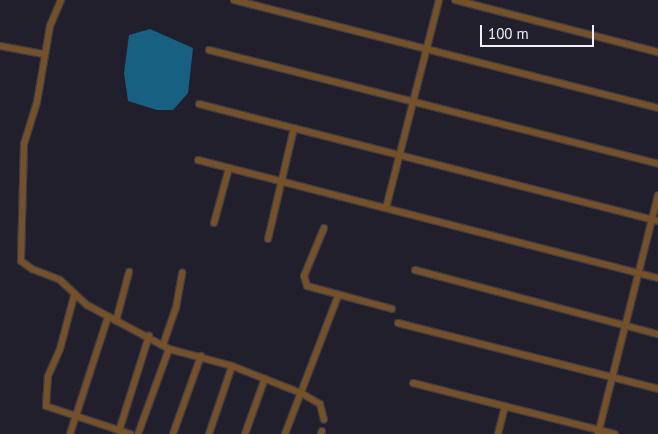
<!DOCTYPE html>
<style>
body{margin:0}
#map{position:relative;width:658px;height:434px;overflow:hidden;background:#211f2b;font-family:"PT Sans",sans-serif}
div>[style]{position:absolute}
.water>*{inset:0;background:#186081}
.roads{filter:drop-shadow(1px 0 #3e3c48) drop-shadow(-1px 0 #3e3c48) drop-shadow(0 1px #3e3c48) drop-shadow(0 -1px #3e3c48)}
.minor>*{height:6px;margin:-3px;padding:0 3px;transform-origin:3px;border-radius:3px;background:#765027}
span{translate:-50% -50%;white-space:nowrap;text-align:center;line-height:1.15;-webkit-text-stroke:4.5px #211f2b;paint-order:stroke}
.scale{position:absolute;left:480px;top:25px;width:114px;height:22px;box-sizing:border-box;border:2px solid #f1f0f9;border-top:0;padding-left:6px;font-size:15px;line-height:18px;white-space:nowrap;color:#f1f0f9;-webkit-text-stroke:4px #211f2b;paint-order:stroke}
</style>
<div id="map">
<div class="water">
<i style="clip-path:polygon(150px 29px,193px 48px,188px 93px,173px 110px,157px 110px,128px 101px,124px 73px,129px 35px)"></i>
</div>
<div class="roads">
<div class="minor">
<i style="left:61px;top:0;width:28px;rotate:113deg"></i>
<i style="left:50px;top:26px;width:77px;rotate:99.7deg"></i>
<i style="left:37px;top:102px;width:44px;rotate:107.2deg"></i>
<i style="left:24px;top:144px;width:117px;rotate:91.5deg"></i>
<i style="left:21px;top:261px;width:14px;rotate:36deg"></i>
<i style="left:32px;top:269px;width:30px;rotate:21deg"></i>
<i style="left:60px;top:280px;width:37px;rotate:43deg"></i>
<i style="left:87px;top:305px;width:93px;rotate:28.2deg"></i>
<i style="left:169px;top:349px;width:65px;rotate:15.1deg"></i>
<i style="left:232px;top:366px;width:74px;rotate:21.4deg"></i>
<i style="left:301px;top:393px;width:22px;rotate:30deg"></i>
<i style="left:320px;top:404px;width:16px;rotate:76deg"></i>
<i style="left:234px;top:0;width:438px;rotate:14.3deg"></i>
<i style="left:455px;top:0;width:210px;rotate:14.4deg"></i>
<i style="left:0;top:46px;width:44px;rotate:10.5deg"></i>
<i style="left:209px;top:50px;width:463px;rotate:14.2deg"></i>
<i style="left:199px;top:104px;width:474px;rotate:14.3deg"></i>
<i style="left:198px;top:160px;width:475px;rotate:14.4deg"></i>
<i style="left:386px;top:208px;width:215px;rotate:-75.7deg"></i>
<i style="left:214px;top:223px;width:57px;rotate:-74.7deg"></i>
<i style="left:324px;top:228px;width:52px;rotate:112.6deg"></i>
<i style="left:304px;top:276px;width:10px;rotate:73deg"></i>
<i style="left:307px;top:286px;width:88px;rotate:15.1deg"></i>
<i style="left:268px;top:239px;width:114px;rotate:-76.8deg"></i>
<i style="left:415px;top:270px;width:251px;rotate:14.8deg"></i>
<i style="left:74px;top:296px;width:55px;rotate:104.8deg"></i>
<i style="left:60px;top:349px;width:30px;rotate:114deg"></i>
<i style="left:48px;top:376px;width:30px;rotate:94deg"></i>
<i style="left:46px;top:406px;width:89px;rotate:18.4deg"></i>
<i style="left:116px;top:321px;width:51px;rotate:-75.1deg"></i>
<i style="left:398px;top:323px;width:268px;rotate:14.2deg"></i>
<i style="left:163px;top:345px;width:39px;rotate:-71deg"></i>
<i style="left:176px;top:308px;width:36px;rotate:-80deg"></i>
<i style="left:413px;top:383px;width:208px;rotate:14.2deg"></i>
<i style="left:119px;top:431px;width:100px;rotate:-72.5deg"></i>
<i style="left:70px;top:434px;width:123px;rotate:-72deg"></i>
<i style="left:138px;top:434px;width:90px;rotate:-70deg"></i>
<i style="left:173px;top:434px;width:83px;rotate:-70.3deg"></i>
<i style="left:209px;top:434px;width:72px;rotate:-71.3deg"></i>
<i style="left:245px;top:434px;width:59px;rotate:-70.3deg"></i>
<i style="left:285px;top:434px;width:148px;rotate:-69deg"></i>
<i style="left:321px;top:434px;width:3px;rotate:-72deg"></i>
<i style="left:498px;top:434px;width:29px;rotate:-76deg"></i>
<i style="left:598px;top:434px;width:246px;rotate:-75.9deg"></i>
</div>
</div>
<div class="scale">100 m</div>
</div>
